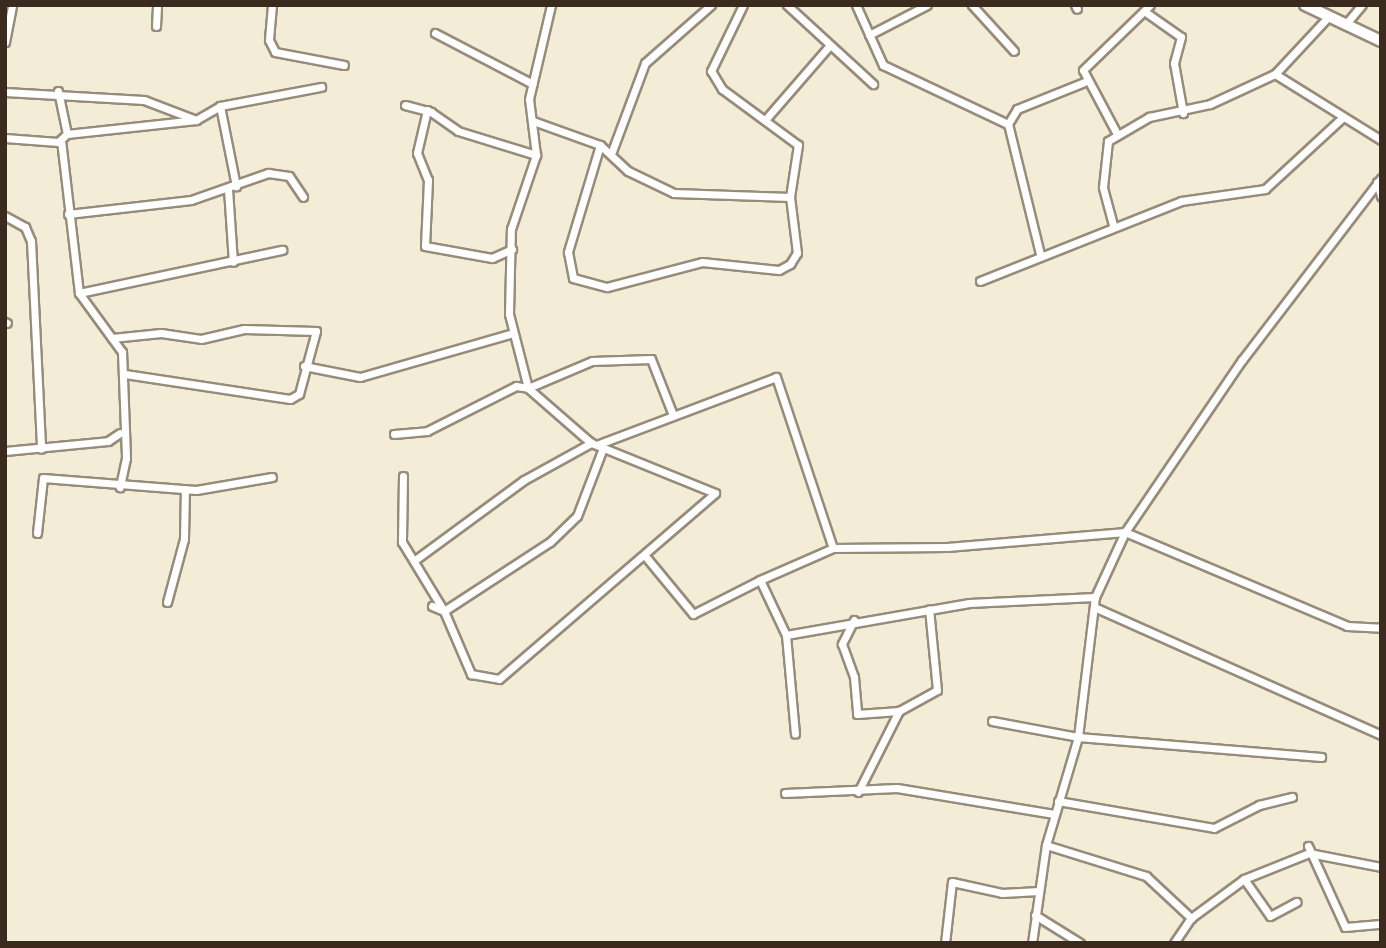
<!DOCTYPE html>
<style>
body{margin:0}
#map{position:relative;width:1386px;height:948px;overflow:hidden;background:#f3ecd6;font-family:"Shantell Sans",sans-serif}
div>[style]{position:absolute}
.roads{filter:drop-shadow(2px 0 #978b7a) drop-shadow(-2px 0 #978b7a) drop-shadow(0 2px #978b7a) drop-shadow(0 -2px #978b7a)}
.minor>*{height:7px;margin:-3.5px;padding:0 3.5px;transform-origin:3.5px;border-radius:3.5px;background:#fff}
.tertiary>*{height:10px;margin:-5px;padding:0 5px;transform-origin:5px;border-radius:5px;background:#fff}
span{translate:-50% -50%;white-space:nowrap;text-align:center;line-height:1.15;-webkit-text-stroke:7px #fdfcf7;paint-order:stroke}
.frame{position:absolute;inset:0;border:7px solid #3b2a1e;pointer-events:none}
</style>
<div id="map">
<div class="roads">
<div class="minor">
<i style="left:272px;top:5px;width:35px;rotate:95deg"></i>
<i style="left:269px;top:40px;width:13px;rotate:63deg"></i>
<i style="left:275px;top:52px;width:70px;rotate:10.7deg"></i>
<i style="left:787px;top:5px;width:117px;rotate:42.6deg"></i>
<i style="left:856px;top:5px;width:66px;rotate:65.8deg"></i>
<i style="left:883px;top:65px;width:138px;rotate:25.3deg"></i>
<i style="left:972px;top:5px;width:62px;rotate:47.6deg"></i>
<i style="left:1075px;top:5px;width:4px;rotate:63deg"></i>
<i style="left:1144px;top:11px;width:45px;rotate:35.1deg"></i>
<i style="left:1181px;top:37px;width:27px;rotate:105deg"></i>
<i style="left:1174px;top:63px;width:51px;rotate:79.8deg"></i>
<i style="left:1345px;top:25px;width:26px;rotate:-50deg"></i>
<i style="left:156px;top:26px;width:21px;rotate:-87deg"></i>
<i style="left:435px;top:33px;width:110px;rotate:27.5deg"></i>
<i style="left:869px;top:35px;width:65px;rotate:-27.3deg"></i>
<i style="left:5px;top:42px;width:38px;rotate:-79deg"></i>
<i style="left:1275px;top:74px;width:125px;rotate:31.9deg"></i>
<i style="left:58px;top:91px;width:44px;rotate:78.2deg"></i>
<i style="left:5px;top:92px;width:139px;rotate:3.3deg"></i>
<i style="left:144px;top:100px;width:56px;rotate:21deg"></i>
<i style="left:405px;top:105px;width:27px;rotate:15deg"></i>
<i style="left:431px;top:112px;width:33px;rotate:35deg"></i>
<i style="left:458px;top:131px;width:82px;rotate:17.1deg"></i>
<i style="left:220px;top:106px;width:82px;rotate:78.7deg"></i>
<i style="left:427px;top:110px;width:44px;rotate:103.1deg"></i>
<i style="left:417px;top:153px;width:29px;rotate:68deg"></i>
<i style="left:428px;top:180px;width:66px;rotate:92.6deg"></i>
<i style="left:425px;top:246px;width:68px;rotate:10.2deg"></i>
<i style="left:492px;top:258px;width:22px;rotate:-24deg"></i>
<i style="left:765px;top:120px;width:99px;rotate:-49.1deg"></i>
<i style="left:533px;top:121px;width:71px;rotate:19.7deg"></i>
<i style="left:600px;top:145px;width:38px;rotate:43deg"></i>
<i style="left:628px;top:171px;width:51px;rotate:25.6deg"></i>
<i style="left:674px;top:193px;width:116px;rotate:2deg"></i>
<i style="left:1117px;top:134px;width:72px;rotate:-118deg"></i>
<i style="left:1083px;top:70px;width:93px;rotate:-44.1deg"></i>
<i style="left:5px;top:138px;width:53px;rotate:4.3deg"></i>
<i style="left:58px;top:142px;width:12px;rotate:-42deg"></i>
<i style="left:67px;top:134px;width:130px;rotate:-6.2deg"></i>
<i style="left:196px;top:120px;width:28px;rotate:-30deg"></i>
<i style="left:220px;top:106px;width:103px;rotate:-10.7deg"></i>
<i style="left:61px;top:140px;width:154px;rotate:83.3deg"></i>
<i style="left:79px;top:293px;width:73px;rotate:53.9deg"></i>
<i style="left:122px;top:352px;width:106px;rotate:87.8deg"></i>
<i style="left:126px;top:458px;width:30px;rotate:102deg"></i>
<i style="left:600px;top:145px;width:112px;rotate:106.7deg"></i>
<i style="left:568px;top:252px;width:26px;rotate:79deg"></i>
<i style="left:573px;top:278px;width:35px;rotate:15deg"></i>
<i style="left:607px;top:287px;width:98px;rotate:-14.7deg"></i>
<i style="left:702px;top:262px;width:77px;rotate:5.9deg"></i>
<i style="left:779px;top:270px;width:13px;rotate:-29deg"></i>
<i style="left:790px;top:264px;width:13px;rotate:-58deg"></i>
<i style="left:797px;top:253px;width:56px;rotate:-97.1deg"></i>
<i style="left:790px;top:197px;width:53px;rotate:-81.3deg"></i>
<i style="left:798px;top:145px;width:94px;rotate:-143.6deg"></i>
<i style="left:722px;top:89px;width:21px;rotate:-121deg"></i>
<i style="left:711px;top:71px;width:73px;rotate:-64.1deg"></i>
<i style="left:611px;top:154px;width:97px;rotate:-69.5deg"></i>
<i style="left:645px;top:63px;width:88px;rotate:-41.3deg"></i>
<i style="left:1377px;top:182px;width:15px;rotate:74deg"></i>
<i style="left:228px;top:189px;width:73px;rotate:86.1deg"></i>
<i style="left:68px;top:214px;width:124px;rotate:-6.5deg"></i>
<i style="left:191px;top:200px;width:82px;rotate:-19.3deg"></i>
<i style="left:268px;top:173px;width:21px;rotate:8deg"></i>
<i style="left:289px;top:176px;width:25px;rotate:56deg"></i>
<i style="left:5px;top:216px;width:23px;rotate:29deg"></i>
<i style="left:25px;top:227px;width:15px;rotate:67deg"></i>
<i style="left:31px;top:241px;width:208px;rotate:87.2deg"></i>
<i style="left:1113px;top:225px;width:39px;rotate:-105deg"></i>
<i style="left:1103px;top:187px;width:46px;rotate:-83.8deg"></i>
<i style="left:1108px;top:141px;width:48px;rotate:-30.3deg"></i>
<i style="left:1149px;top:117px;width:62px;rotate:-12deg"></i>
<i style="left:1210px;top:104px;width:72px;rotate:-24.8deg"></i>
<i style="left:1275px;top:74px;width:79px;rotate:-47deg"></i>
<i style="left:1040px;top:254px;width:134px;rotate:-103.8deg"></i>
<i style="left:1008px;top:124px;width:17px;rotate:-59deg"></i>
<i style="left:1017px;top:109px;width:72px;rotate:-21.9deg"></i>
<i style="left:980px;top:281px;width:216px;rotate:-21.7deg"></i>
<i style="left:1181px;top:201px;width:85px;rotate:-8.1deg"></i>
<i style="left:1265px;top:189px;width:106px;rotate:-42.7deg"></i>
<i style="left:79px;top:293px;width:208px;rotate:-12deg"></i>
<i style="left:5px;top:322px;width:2px;rotate:27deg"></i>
<i style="left:112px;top:338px;width:49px;rotate:-5.8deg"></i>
<i style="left:161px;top:333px;width:40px;rotate:8.5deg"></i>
<i style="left:201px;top:339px;width:44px;rotate:-13.1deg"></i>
<i style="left:244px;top:329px;width:72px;rotate:1.6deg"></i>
<i style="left:316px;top:331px;width:65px;rotate:105.1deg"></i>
<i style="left:299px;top:394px;width:10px;rotate:151deg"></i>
<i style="left:290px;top:399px;width:167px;rotate:-171.4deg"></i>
<i style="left:304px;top:366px;width:57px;rotate:11.1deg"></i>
<i style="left:360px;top:377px;width:159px;rotate:-16deg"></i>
<i style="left:394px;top:434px;width:33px;rotate:-5deg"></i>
<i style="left:427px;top:431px;width:100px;rotate:-26.8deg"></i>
<i style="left:516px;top:386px;width:12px;rotate:9deg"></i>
<i style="left:528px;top:388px;width:69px;rotate:-22.9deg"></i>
<i style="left:592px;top:361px;width:59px;rotate:-1.9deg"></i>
<i style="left:651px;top:359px;width:60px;rotate:68.6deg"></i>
<i style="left:599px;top:444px;width:189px;rotate:-20.7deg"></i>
<i style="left:776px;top:377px;width:180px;rotate:71.6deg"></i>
<i style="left:5px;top:451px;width:103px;rotate:-5.5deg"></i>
<i style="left:108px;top:441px;width:14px;rotate:-34deg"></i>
<i style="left:403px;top:476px;width:66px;rotate:90.9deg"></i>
<i style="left:402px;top:542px;width:81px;rotate:58.7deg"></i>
<i style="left:444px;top:611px;width:69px;rotate:66.8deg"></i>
<i style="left:471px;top:674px;width:28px;rotate:10deg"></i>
<i style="left:499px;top:679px;width:285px;rotate:-40.7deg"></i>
<i style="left:715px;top:493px;width:134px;rotate:-158deg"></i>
<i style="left:591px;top:443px;width:84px;rotate:-138.9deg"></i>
<i style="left:528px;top:388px;width:76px;rotate:-104.4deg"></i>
<i style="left:509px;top:314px;width:85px;rotate:-88.7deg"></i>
<i style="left:511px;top:229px;width:78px;rotate:-71.3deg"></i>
<i style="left:536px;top:155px;width:56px;rotate:-97.1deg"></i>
<i style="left:529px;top:99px;width:97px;rotate:-76.8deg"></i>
<i style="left:37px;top:533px;width:55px;rotate:-83.8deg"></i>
<i style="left:43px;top:478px;width:153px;rotate:4.5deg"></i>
<i style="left:196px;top:490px;width:77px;rotate:-9.7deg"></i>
<i style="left:646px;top:557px;width:74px;rotate:50.5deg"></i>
<i style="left:693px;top:614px;width:75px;rotate:-26.9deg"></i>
<i style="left:760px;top:580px;width:61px;rotate:64.7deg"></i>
<i style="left:786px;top:635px;width:186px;rotate:-9.9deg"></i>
<i style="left:969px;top:603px;width:126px;rotate:-2.7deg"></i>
<i style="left:415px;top:560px;width:135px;rotate:-36.3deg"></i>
<i style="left:524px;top:480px;width:77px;rotate:-28.9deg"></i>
<i style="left:760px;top:580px;width:80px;rotate:-23.7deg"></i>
<i style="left:833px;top:548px;width:114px;rotate:-0.5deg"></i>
<i style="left:947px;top:547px;width:179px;rotate:-4.8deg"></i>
<i style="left:1125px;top:532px;width:241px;rotate:22.9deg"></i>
<i style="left:1347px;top:626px;width:34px;rotate:3deg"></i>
<i style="left:167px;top:602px;width:65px;rotate:-74.9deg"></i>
<i style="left:184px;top:539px;width:50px;rotate:-88.9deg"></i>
<i style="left:432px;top:606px;width:13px;rotate:23deg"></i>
<i style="left:444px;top:611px;width:126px;rotate:-33.1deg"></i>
<i style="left:550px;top:542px;width:37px;rotate:-44deg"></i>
<i style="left:577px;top:516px;width:73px;rotate:-69.1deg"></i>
<i style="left:1094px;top:607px;width:314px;rotate:24deg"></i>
<i style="left:854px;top:620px;width:27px;rotate:117deg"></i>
<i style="left:842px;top:644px;width:35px;rotate:70deg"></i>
<i style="left:854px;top:677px;width:37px;rotate:85deg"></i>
<i style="left:857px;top:714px;width:42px;rotate:-4.1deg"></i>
<i style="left:786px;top:635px;width:99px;rotate:84.8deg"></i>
<i style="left:992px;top:721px;width:87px;rotate:10.5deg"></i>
<i style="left:1078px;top:737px;width:244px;rotate:4.7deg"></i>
<i style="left:858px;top:792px;width:91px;rotate:-63.2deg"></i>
<i style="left:899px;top:711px;width:43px;rotate:-28.9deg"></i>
<i style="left:937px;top:690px;width:81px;rotate:-95.6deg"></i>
<i style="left:785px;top:793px;width:112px;rotate:-2.6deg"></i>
<i style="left:897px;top:788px;width:159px;rotate:9.4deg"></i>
<i style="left:1058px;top:801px;width:158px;rotate:9.8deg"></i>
<i style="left:1214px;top:828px;width:51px;rotate:-27.1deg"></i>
<i style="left:1259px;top:805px;width:34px;rotate:-14deg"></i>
<i style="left:1046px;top:845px;width:105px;rotate:17.2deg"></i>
<i style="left:1146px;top:876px;width:62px;rotate:43deg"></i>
<i style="left:1308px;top:846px;width:89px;rotate:65.4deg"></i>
<i style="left:1345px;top:927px;width:36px;rotate:-5deg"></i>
<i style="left:1244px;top:879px;width:45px;rotate:54.9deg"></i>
<i style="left:1270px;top:916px;width:30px;rotate:-28deg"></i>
<i style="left:1035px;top:915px;width:53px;rotate:31.9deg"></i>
<i style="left:945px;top:943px;width:61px;rotate:-83.5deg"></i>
<i style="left:952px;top:882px;width:51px;rotate:12.4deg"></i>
<i style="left:1002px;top:893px;width:37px;rotate:-3deg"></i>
<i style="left:1032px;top:943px;width:99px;rotate:-81.9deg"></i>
<i style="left:1046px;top:845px;width:113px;rotate:-73.5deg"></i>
<i style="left:1078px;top:737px;width:141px;rotate:-83.1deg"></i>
<i style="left:1095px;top:597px;width:72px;rotate:-65.2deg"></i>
<i style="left:1125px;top:532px;width:208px;rotate:-55.8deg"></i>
<i style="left:1242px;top:360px;width:229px;rotate:-52.6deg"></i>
<i style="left:1174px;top:943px;width:30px;rotate:-56deg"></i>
<i style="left:1191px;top:918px;width:66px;rotate:-36.3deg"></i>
<i style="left:1244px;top:879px;width:70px;rotate:-21.8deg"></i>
<i style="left:1309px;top:853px;width:73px;rotate:11deg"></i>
</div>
<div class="tertiary">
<i style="left:1305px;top:5px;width:84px;rotate:25.3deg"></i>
</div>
</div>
<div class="frame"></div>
</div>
